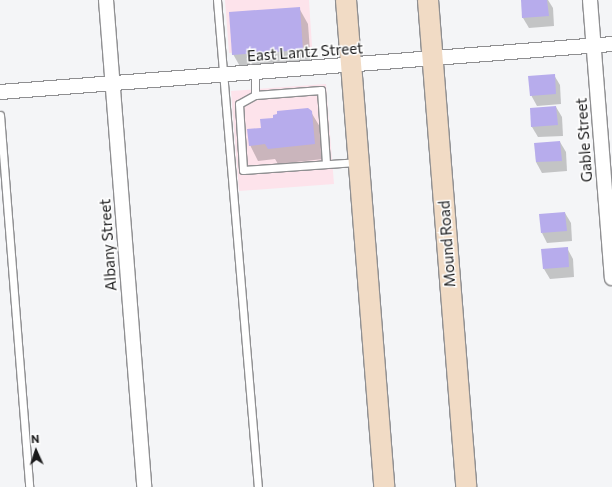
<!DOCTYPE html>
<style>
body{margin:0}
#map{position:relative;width:612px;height:487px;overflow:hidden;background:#f4f5f7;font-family:Commissioner,sans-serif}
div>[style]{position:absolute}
.commercial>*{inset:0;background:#fde3eb}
.shadow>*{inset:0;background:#0003}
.building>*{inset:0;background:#b7acec}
.roads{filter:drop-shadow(1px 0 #8f8f91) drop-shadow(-1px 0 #8f8f91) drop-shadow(0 1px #8f8f91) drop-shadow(0 -1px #8f8f91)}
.service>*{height:7px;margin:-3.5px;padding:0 3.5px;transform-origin:3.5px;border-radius:3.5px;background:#fff}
.minor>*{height:14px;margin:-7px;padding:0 7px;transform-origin:7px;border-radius:7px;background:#fff}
.secondary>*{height:20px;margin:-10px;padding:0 10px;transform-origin:10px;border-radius:10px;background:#f1dbc5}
span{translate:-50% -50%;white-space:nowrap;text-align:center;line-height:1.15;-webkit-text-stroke:3px #fff;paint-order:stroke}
.street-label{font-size:15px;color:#19191a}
.north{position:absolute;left:16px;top:431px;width:40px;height:40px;-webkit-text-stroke:3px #fff;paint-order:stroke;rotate:357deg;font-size:11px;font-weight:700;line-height:16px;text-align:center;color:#19191a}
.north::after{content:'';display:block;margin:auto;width:14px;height:18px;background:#19191a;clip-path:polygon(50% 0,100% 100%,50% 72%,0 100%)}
</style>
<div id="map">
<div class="commercial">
<i style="clip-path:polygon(225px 0,309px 0,312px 47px,229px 53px)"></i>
<i style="clip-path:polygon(326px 84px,334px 184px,239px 191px,231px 91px)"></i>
</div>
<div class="shadow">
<i style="clip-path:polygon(522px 0,548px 0,553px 8px,554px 26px,529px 28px,523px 18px)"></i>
<i style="clip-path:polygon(299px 8px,308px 24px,311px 65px,242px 70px,233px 54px)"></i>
<i style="clip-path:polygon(554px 75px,560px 85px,561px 104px,537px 106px,531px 95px)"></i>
<i style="clip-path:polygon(556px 107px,562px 117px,563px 136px,538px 137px,532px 127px,531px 109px)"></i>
<i style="clip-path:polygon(311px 112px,320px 127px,323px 159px,278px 164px,275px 159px,258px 161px,250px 145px,262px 129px)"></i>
<i style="clip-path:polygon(560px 142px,566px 152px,567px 171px,542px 173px,536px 162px,535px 144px)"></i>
<i style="clip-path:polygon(565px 213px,571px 223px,572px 241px,547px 243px,542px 233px)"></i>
<i style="clip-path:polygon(567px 248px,573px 259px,574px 277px,550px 279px,544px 269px)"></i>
</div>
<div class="building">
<i style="clip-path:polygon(521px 0,547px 0,549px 16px,522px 18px)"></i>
<i style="clip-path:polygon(300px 7px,303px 50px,232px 55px,229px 12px)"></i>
<i style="clip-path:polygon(555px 74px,556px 94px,530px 96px,528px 76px)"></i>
<i style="clip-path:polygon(556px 106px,558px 125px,531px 127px,530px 108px)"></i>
<i style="clip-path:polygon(308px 108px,312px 111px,315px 144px,268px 149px,265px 144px,249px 146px,247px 129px,261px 128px,260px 119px,273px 118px,273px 115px,277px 114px,277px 111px)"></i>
<i style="clip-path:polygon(560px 141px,562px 161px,536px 162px,534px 143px)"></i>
<i style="clip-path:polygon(565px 212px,567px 231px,541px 233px,539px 214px)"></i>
<i style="clip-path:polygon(568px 247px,569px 267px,543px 269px,541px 249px)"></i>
</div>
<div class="roads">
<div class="service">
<i style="left:217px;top:0;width:489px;rotate:85.2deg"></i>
<i style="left:255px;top:72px;width:23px;rotate:90deg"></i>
<i style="left:255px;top:95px;width:18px;rotate:151deg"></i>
<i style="left:239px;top:104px;width:66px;rotate:86.5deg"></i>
<i style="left:243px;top:170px;width:113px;rotate:-4deg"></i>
<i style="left:255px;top:95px;width:66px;rotate:-4.3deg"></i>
<i style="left:321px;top:90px;width:74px;rotate:86.1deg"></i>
<i style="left:0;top:115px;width:373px;rotate:85.5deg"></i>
</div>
<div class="minor">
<i style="left:106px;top:0;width:488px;rotate:85.5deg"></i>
<i style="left:590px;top:0;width:279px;rotate:85.5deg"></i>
<i style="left:0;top:92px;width:614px;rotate:-4.48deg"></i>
</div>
<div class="secondary">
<i style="left:346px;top:0;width:488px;rotate:85.5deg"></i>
<i style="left:428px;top:0;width:488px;rotate:85.5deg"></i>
</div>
</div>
<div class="street-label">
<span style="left:305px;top:52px;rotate:-4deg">East Lantz Street</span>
<span style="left:584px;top:140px;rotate:-94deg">Gable Street</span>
<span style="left:447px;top:244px;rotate:-94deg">Mound Road</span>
<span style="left:108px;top:245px;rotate:-94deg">Albany Street</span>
</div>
<div class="north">N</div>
</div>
